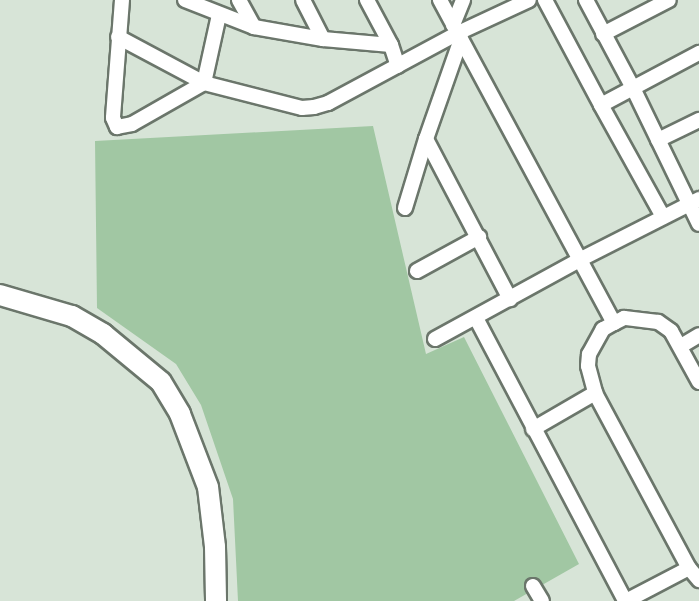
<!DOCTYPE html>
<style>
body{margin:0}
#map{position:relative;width:699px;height:601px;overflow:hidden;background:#d7e4d7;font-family:Arial,sans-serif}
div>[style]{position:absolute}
.green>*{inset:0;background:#a1c7a3}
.roads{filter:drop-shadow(2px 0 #6b766b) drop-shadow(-2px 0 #6b766b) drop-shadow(0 2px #6b766b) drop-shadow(0 -2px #6b766b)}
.minor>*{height:14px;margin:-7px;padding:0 7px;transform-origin:7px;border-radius:7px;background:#fff}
.highway>*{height:20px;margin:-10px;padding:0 10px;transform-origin:10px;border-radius:10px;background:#fff}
span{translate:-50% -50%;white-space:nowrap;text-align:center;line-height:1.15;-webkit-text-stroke:6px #e4f1e4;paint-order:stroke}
</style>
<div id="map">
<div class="green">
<i style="clip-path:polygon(373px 126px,426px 354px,464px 337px,579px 564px,514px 601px,238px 601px,233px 499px,201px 405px,176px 364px,97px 308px,95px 141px)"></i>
</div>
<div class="roads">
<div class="minor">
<i style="left:122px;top:0;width:118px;rotate:94.4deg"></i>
<i style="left:113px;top:118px;width:10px;rotate:66deg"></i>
<i style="left:117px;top:127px;width:15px;rotate:-11deg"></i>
<i style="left:132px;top:124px;width:83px;rotate:-29.7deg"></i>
<i style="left:204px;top:83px;width:70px;rotate:-77.6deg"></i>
<i style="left:185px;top:0;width:74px;rotate:21.4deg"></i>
<i style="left:254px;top:27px;width:70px;rotate:9.9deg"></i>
<i style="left:323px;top:39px;width:68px;rotate:5deg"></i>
<i style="left:239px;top:0;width:31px;rotate:61deg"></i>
<i style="left:303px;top:0;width:44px;rotate:62.9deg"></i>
<i style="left:367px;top:0;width:51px;rotate:61.9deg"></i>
<i style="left:391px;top:45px;width:22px;rotate:72deg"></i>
<i style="left:440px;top:0;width:367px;rotate:61.7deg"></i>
<i style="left:545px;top:0;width:119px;rotate:61.9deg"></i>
<i style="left:601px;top:105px;width:111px;rotate:-28deg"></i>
<i style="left:586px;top:0;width:100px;rotate:61.9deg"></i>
<i style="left:633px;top:88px;width:151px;rotate:64.1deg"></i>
<i style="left:453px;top:25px;width:27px;rotate:-68deg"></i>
<i style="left:603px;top:34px;width:74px;rotate:-27.3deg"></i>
<i style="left:118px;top:37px;width:98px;rotate:28.1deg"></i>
<i style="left:204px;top:83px;width:101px;rotate:14.3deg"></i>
<i style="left:302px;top:108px;width:12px;rotate:-5deg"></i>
<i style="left:314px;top:107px;width:15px;rotate:-16deg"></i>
<i style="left:328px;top:103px;width:148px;rotate:-28.3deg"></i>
<i style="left:458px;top:33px;width:78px;rotate:-24.9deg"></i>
<i style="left:601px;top:105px;width:128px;rotate:61deg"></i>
<i style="left:426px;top:139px;width:181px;rotate:62.3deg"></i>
<i style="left:658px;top:140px;width:46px;rotate:-26deg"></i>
<i style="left:405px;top:208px;width:72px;rotate:-73.1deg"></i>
<i style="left:426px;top:139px;width:106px;rotate:-70.7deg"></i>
<i style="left:417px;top:271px;width:71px;rotate:-28.7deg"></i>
<i style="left:476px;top:318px;width:320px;rotate:62.2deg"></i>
<i style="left:435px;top:339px;width:164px;rotate:-28.7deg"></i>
<i style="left:579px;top:260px;width:135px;rotate:-26.9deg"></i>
<i style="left:681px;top:346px;width:21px;rotate:-31deg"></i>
<i style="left:699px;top:382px;width:58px;rotate:-118.8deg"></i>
<i style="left:671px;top:331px;width:16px;rotate:-145deg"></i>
<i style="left:658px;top:322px;width:34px;rotate:-173deg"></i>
<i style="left:624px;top:318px;width:11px;rotate:153deg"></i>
<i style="left:614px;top:323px;width:13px;rotate:151deg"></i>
<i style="left:603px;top:329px;width:29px;rotate:119deg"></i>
<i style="left:589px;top:354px;width:12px;rotate:95deg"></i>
<i style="left:588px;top:366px;width:28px;rotate:75deg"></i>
<i style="left:595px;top:393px;width:199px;rotate:61.8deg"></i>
<i style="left:689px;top:568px;width:16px;rotate:50deg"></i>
<i style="left:533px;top:429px;width:72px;rotate:-30.1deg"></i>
<i style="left:533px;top:586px;width:17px;rotate:59deg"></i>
<i style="left:626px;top:601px;width:71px;rotate:-27.6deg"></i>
</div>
<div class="highway">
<i style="left:0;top:295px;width:75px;rotate:16.3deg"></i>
<i style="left:72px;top:316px;width:36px;rotate:30deg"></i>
<i style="left:103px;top:334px;width:75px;rotate:39.6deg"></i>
<i style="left:161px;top:382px;width:37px;rotate:59deg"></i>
<i style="left:180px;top:414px;width:78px;rotate:69deg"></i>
<i style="left:208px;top:487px;width:60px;rotate:83.3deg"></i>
<i style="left:215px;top:547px;width:54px;rotate:88.9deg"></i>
</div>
</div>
</div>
